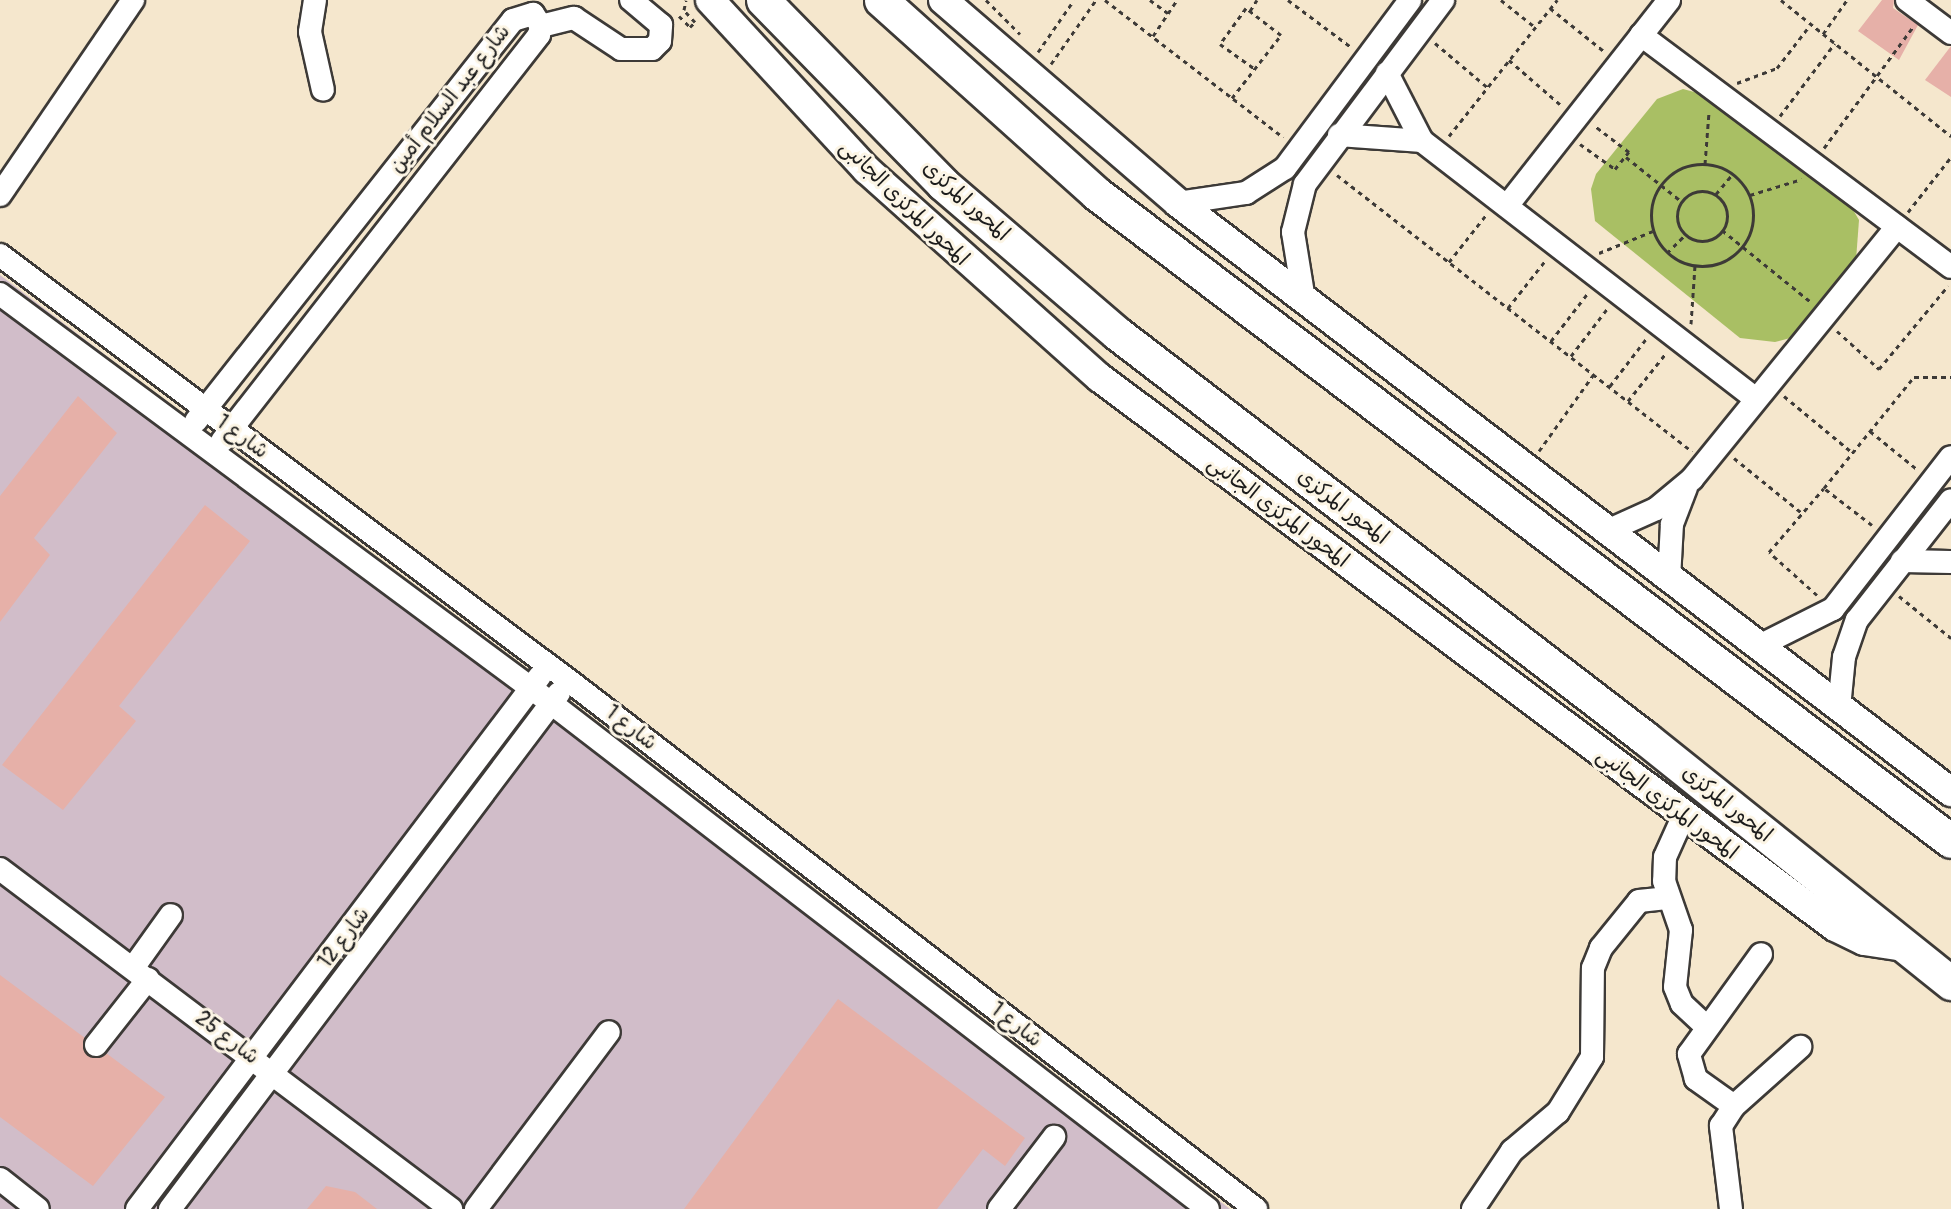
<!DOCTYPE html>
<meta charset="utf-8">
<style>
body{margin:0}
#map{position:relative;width:1951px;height:1209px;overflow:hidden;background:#f5e7cd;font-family:Pangolin,"Playpen Sans Arabic",sans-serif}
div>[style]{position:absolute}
.industrial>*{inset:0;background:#d1bdc9}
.green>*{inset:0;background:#a9bf64}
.building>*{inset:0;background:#e6b0a8}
.path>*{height:3px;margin-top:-1.5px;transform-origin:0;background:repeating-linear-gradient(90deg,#3d3a37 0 4.5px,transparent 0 9px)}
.path>.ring{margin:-1.5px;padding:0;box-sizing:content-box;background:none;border:3px solid #3d3a37;border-radius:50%}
.roads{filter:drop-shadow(2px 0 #3d3a37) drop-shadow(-2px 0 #3d3a37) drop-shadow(0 2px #3d3a37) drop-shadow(0 -2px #3d3a37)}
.minor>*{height:22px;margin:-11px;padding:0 11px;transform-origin:11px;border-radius:11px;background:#fff}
.major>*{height:28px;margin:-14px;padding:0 14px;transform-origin:14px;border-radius:14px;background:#fff}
.highway>*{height:33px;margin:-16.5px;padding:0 16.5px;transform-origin:16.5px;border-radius:16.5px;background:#fff}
span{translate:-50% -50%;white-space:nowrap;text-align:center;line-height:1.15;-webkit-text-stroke:6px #fcf5e5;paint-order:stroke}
.street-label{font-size:21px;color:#1c1c1c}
</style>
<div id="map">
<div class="industrial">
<i style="clip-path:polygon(0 275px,1230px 1209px,0 1209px)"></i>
</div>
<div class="green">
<i style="clip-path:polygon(1683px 89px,1698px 93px,1852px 208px,1859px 220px,1856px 260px,1798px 336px,1775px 342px,1740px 338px,1595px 221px,1591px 189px,1596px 174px,1657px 99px)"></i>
</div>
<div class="building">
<i style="clip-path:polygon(1882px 0,1894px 0,1893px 8px,1918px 25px,1899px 60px,1858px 31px)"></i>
<i style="clip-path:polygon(1951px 46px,1951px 97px,1925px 80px)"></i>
<i style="clip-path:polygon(78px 396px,117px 433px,34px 538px,50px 555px,0 622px,0 496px)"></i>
<i style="clip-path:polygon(205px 505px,250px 541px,119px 706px,136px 721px,63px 810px,2px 765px)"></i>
<i style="clip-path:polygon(0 975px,85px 1038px,88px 1056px,106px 1053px,165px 1097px,93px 1186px,0 1117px)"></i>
<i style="clip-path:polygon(838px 999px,1025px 1138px,1005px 1166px,983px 1149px,937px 1209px,684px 1209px)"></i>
<i style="clip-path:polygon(326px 1186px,355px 1192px,377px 1209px,307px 1209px)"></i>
</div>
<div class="path">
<i style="left:986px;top:0;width:48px;rotate:45deg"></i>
<i style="left:1105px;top:0;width:225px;rotate:37.6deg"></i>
<i style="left:1150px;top:0;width:22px;rotate:36deg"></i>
<i style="left:1288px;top:0;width:79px;rotate:36.7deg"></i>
<i style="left:1501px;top:0;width:43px;rotate:38.5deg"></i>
<i style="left:1781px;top:0;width:218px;rotate:38.7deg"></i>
<i style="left:1550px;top:8px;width:70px;rotate:38.7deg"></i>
<i style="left:1250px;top:11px;width:13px;rotate:-58deg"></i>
<i style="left:679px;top:16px;width:16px;rotate:45deg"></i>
<i style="left:690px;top:27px;width:7px;rotate:-45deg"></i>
<i style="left:695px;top:22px;width:16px;rotate:-133deg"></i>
<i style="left:684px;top:10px;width:10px;rotate:-79deg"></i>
<i style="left:1823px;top:34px;width:42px;rotate:-54.8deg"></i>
<i style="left:1153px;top:36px;width:43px;rotate:-56.3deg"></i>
<i style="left:1435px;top:43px;width:68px;rotate:40.2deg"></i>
<i style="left:1038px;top:52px;width:63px;rotate:-55.3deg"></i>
<i style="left:1509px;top:60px;width:70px;rotate:41deg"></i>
<i style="left:1051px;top:64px;width:78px;rotate:-54.9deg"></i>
<i style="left:1737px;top:83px;width:43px;rotate:-20.6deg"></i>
<i style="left:1777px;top:68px;width:56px;rotate:-52.3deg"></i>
<i style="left:1232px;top:98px;width:80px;rotate:-52.1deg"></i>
<i style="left:1281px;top:35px;width:44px;rotate:-142.4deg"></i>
<i style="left:1246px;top:8px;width:44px;rotate:125.8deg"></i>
<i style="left:1220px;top:44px;width:43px;rotate:35.5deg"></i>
<i style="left:1780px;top:116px;width:91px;rotate:-53deg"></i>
<i style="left:1449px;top:136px;width:174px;rotate:-51.5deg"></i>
<i style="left:1580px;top:144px;width:43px;rotate:35.5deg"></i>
<i style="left:1615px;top:169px;width:22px;rotate:-51deg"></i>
<i style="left:1629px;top:152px;width:43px;rotate:-142.6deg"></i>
<i style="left:1824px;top:148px;width:150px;rotate:-53.7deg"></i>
<i style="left:1626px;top:157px;width:70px;rotate:38.7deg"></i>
<i class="ring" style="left:1651px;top:164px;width:99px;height:99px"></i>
<i style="left:1705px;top:164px;width:52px;rotate:-85.6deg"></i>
<i style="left:1337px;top:175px;width:450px;rotate:37.9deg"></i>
<i class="ring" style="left:1677px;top:191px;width:47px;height:47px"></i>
<i style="left:1716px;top:194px;width:26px;rotate:-50deg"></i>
<i style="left:1750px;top:195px;width:54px;rotate:-17.1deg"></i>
<i style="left:1908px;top:212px;width:70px;rotate:-52deg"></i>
<i style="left:1722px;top:230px;width:116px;rotate:39deg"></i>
<i style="left:1599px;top:253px;width:58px;rotate:-22.2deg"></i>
<i style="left:1667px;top:253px;width:25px;rotate:-45deg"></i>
<i style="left:1449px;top:262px;width:60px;rotate:-51.8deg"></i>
<i style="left:1508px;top:308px;width:60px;rotate:-51.8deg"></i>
<i style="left:1691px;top:324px;width:58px;rotate:-86.1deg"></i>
<i style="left:1837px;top:331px;width:57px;rotate:42.1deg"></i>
<i style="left:1879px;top:369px;width:108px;rotate:-50.3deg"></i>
<i style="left:1551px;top:341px;width:61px;rotate:-52.4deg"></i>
<i style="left:1571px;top:356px;width:59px;rotate:-52.5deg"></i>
<i style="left:1610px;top:386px;width:59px;rotate:-52.5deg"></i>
<i style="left:1784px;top:396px;width:89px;rotate:39.6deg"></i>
<i style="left:1628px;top:401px;width:61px;rotate:-51.6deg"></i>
<i style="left:1870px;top:431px;width:62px;rotate:39.1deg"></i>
<i style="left:1539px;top:451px;width:95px;rotate:-54.5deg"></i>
<i style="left:1734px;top:458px;width:87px;rotate:39deg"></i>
<i style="left:1872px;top:525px;width:61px;rotate:-142.4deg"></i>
<i style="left:1824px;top:488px;width:143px;rotate:-51deg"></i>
<i style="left:1914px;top:377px;width:37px"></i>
<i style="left:1817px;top:595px;width:64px;rotate:-138.1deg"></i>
<i style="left:1769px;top:552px;width:84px;rotate:-49.3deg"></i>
<i style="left:1899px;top:596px;width:67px;rotate:38.9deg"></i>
</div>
<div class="roads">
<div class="minor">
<i style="left:315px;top:0;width:32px;rotate:99deg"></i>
<i style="left:310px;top:32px;width:59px;rotate:77.4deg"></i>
<i style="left:1907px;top:0;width:55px;rotate:36.9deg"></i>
<i style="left:541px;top:26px;width:34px;rotate:-14deg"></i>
<i style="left:574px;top:18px;width:56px;rotate:33.4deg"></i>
<i style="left:621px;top:49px;width:31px"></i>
<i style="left:652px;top:49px;width:11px;rotate:-45deg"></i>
<i style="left:660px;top:41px;width:16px;rotate:-86deg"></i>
<i style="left:661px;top:25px;width:39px;rotate:-140deg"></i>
<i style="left:1641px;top:35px;width:387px;rotate:36.8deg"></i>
<i style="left:1387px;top:73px;width:76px;rotate:62.8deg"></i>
<i style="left:1422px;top:141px;width:422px;rotate:37.7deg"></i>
<i style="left:1339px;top:135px;width:83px;rotate:4.1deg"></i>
<i style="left:0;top:195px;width:236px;rotate:-55.7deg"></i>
<i style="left:1178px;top:203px;width:69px;rotate:-8.4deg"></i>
<i style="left:1246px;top:193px;width:46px;rotate:-32.7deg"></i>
<i style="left:1285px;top:168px;width:209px;rotate:-53.3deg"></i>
<i style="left:1507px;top:206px;width:262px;rotate:-51.8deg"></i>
<i style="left:0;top:255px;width:709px;rotate:36.81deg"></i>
<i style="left:568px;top:680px;width:868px;rotate:37.56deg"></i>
<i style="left:0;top:294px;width:686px;rotate:36.59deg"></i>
<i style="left:551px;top:703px;width:829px;rotate:37.6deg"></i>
<i style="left:1304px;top:300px;width:69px;rotate:-99.2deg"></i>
<i style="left:1293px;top:232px;width:49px;rotate:-76deg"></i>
<i style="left:1305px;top:184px;width:230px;rotate:-53.1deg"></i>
<i style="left:196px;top:421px;width:511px;rotate:-51.67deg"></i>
<i style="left:513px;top:20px;width:21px;rotate:-17deg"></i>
<i style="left:533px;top:14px;width:14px;rotate:56deg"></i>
<i style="left:541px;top:26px;width:9px;rotate:103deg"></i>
<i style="left:539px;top:35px;width:515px;rotate:127.98deg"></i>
<i style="left:1607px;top:531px;width:54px;rotate:-24.2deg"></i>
<i style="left:1656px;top:509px;width:47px;rotate:-39.8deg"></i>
<i style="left:1692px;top:479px;width:325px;rotate:-50.9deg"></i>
<i style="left:1902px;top:561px;width:49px;rotate:1.2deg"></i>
<i style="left:1669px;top:579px;width:55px;rotate:-86.9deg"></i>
<i style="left:1672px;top:524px;width:39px;rotate:-69deg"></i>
<i style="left:1757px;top:647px;width:85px;rotate:-26.6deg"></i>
<i style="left:1833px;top:609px;width:192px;rotate:-52.2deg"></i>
<i style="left:1839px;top:708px;width:51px;rotate:-84.4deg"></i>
<i style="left:1844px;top:657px;width:39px;rotate:-71deg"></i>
<i style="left:1857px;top:620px;width:152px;rotate:-51.9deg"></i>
<i style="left:1683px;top:817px;width:44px;rotate:114.2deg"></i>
<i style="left:1665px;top:857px;width:24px;rotate:92deg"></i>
<i style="left:1664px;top:881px;width:52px;rotate:70.9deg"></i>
<i style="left:1681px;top:930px;width:57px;rotate:96deg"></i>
<i style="left:1675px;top:987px;width:18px;rotate:68deg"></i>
<i style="left:1682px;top:1004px;width:33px;rotate:43deg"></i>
<i style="left:0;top:869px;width:565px;rotate:37.01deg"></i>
<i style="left:133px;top:968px;width:65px;rotate:-54.4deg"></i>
<i style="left:96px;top:1045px;width:84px;rotate:-51.8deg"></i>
<i style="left:1734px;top:1106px;width:47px;rotate:-144.6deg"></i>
<i style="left:1696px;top:1079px;width:26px;rotate:-106deg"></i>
<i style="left:1689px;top:1054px;width:123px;rotate:-54.2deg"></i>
<i style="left:0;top:1179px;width:48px;rotate:38.3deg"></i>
<i style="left:137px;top:1209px;width:668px;rotate:-52.91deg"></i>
<i style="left:170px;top:1209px;width:646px;rotate:-52.99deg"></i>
<i style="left:476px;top:1209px;width:221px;rotate:-53.1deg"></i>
<i style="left:999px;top:1209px;width:91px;rotate:-52.6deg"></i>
<i style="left:1473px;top:1209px;width:70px;rotate:-56.1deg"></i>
<i style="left:1512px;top:1151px;width:60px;rotate:-40.3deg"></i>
<i style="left:1558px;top:1112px;width:65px;rotate:-58.3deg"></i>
<i style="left:1592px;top:1057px;width:89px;rotate:-89.4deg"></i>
<i style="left:1593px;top:968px;width:22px;rotate:-68deg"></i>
<i style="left:1601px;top:948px;width:60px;rotate:-51deg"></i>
<i style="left:1639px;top:901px;width:30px;rotate:-6deg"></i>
<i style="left:1731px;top:1209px;width:84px;rotate:-96.9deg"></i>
<i style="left:1721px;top:1126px;width:24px;rotate:-57deg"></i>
<i style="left:1734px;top:1106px;width:89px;rotate:-41.8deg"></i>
</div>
<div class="major">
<i style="left:710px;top:0;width:231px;rotate:47.3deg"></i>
<i style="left:867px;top:170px;width:312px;rotate:41.8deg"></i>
<i style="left:1100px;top:378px;width:917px;rotate:36.76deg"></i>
<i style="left:1835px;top:927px;width:32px;rotate:26deg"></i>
<i style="left:1864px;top:941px;width:40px;rotate:8.5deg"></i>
<i style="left:943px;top:0;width:311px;rotate:40.8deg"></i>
<i style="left:1178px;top:203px;width:972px;rotate:37.31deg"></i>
</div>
<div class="highway">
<i style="left:763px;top:0;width:257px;rotate:45.6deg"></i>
<i style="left:943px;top:184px;width:230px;rotate:40.6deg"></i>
<i style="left:1118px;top:334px;width:664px;rotate:37.47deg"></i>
<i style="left:1645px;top:738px;width:392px;rotate:38.7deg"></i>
<i style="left:881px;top:0;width:290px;rotate:41.9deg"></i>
<i style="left:1097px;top:194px;width:1071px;rotate:37.15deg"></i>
</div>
</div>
<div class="street-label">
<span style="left:450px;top:99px;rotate:-52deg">شارع عبد السلام أمين</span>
<span style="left:966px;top:201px;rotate:42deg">المحور المركزى</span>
<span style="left:904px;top:203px;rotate:44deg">المحور المركزى الجانبى</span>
<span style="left:242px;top:437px;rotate:36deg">شارع 1</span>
<span style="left:1343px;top:507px;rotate:38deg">المحور المركزى</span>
<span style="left:1278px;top:512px;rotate:37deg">المحور المركزى الجانبى</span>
<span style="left:631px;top:728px;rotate:38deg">شارع 1</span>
<span style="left:1667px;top:804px;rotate:37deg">المحور المركزى الجانبى</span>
<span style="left:1727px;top:804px;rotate:39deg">المحور المركزى</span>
<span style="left:344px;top:938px;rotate:-53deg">شارع 12</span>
<span style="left:1016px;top:1025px;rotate:38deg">شارع 1</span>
<span style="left:227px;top:1038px;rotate:37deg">شارع 25</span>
</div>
</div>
